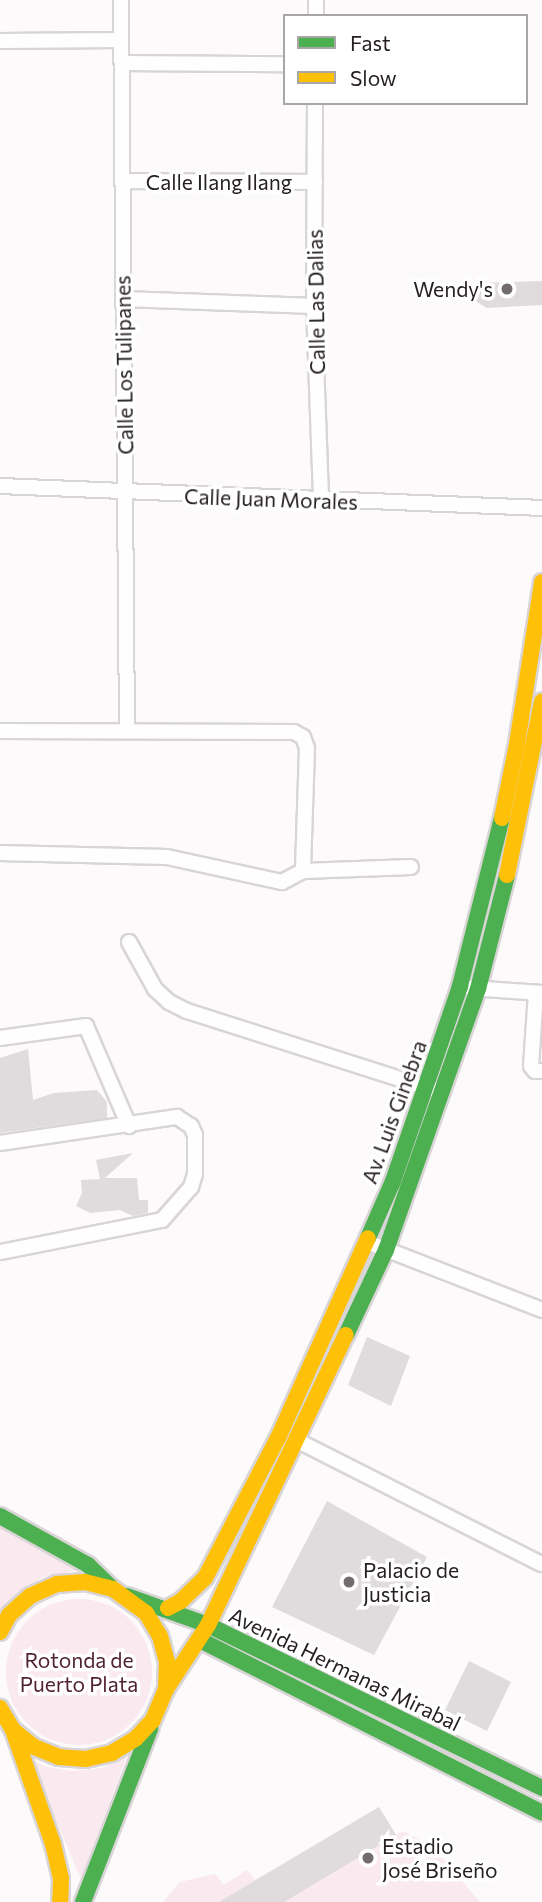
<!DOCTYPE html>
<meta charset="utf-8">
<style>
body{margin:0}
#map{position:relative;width:542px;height:1902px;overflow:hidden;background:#fcfafb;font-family:Commissioner,sans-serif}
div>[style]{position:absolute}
.green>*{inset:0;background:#fae9ef}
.round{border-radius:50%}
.building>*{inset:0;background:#e0dbdd}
.roads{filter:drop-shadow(2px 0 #d9d5d7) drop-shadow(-2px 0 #d9d5d7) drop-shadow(0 2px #d9d5d7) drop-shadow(0 -2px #d9d5d7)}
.street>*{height:14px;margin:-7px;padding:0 7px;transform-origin:7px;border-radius:7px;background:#fffefe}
.fast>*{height:16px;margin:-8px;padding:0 8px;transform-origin:8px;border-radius:8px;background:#4caf50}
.slow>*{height:16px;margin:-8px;padding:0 8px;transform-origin:8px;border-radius:8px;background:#ffc107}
.dots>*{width:19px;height:19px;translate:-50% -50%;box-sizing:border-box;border:4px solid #fff;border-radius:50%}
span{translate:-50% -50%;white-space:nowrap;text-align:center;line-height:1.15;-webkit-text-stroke:7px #fff;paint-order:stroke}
.street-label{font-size:21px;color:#272022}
.poi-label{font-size:21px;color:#272022}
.right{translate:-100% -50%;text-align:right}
.left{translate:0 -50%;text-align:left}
.park-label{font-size:21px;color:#502235}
.legend{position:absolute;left:283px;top:14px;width:245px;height:91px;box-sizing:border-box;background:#fff;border:2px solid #a9a6a7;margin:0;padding:9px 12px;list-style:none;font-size:21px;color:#272022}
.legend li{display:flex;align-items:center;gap:14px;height:35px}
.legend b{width:35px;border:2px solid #a9a6a7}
</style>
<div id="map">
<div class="green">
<i style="clip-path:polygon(0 1526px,82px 1570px,43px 1577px,16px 1595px,0 1614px)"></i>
<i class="round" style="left:6px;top:1599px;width:146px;height:146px"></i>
<i style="clip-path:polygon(127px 1756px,81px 1879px,30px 1759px,47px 1767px,72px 1771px,102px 1768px)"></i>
<i style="clip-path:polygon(379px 1807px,396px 1835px,403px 1831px,432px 1846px,480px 1902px,163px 1902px,180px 1882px,215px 1874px,224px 1885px,247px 1870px,255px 1880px)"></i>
</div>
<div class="building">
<i style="clip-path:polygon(542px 281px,542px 305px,487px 308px,465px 295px,480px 283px)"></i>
<i style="clip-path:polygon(28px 1049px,33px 1100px,54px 1093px,97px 1090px,107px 1102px,107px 1118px,0 1133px,0 1058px)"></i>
<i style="clip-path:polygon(133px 1153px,105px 1178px,137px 1178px,139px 1200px,148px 1200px,148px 1213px,133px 1216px,120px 1210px,90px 1213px,76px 1206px,82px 1193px,81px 1180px,100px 1179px,96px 1160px)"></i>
<i style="clip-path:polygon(367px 1337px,410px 1356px,391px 1406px,348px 1385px)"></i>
<i style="clip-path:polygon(327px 1501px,427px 1557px,374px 1655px,272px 1607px)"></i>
<i style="clip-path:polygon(469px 1661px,511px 1682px,487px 1731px,445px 1710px)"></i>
<i style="clip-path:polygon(379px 1807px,396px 1835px,284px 1902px,219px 1902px)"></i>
</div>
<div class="roads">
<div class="street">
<i style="left:121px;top:0;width:730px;rotate:89.53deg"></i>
<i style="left:316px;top:16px;width:16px;rotate:-90deg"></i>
<i style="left:0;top:41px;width:121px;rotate:-0.5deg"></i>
<i style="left:122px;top:63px;width:163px;rotate:0.4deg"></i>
<i style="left:315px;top:103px;width:203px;rotate:90.3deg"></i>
<i style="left:314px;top:306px;width:195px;rotate:87.9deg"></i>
<i style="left:122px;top:181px;width:193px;rotate:0.3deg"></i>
<i style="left:124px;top:299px;width:190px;rotate:2.1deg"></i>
<i style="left:0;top:486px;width:542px;rotate:2.32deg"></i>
<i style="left:0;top:731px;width:294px;rotate:0.2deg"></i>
<i style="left:294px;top:732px;width:10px;rotate:29deg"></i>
<i style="left:303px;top:737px;width:12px;rotate:70deg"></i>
<i style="left:307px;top:748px;width:123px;rotate:91.9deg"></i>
<i style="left:303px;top:871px;width:108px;rotate:-2.1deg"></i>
<i style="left:0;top:853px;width:167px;rotate:1.4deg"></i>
<i style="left:167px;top:857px;width:118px;rotate:12.3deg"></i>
<i style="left:282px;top:882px;width:24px;rotate:-28deg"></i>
<i style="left:129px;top:942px;width:54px;rotate:61deg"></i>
<i style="left:155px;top:989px;width:19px;rotate:43deg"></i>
<i style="left:169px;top:1002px;width:20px;rotate:27deg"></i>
<i style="left:187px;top:1011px;width:257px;rotate:17.7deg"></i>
<i style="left:470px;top:988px;width:72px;rotate:4deg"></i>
<i style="left:536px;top:993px;width:73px;rotate:93.9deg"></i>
<i style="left:531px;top:1066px;width:6px;rotate:51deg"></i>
<i style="left:535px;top:1071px;width:7px"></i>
<i style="left:0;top:1038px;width:87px;rotate:-7.9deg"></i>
<i style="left:86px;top:1026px;width:109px;rotate:66.7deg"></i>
<i style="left:0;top:1143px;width:179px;rotate:-8.4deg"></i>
<i style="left:177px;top:1117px;width:17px;rotate:33deg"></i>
<i style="left:191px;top:1126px;width:10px;rotate:66deg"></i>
<i style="left:195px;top:1135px;width:39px;rotate:90deg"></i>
<i style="left:195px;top:1174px;width:14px;rotate:107deg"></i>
<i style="left:191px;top:1187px;width:44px;rotate:131.3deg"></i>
<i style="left:162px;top:1220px;width:165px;rotate:168.8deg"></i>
<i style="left:367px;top:1242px;width:188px;rotate:21.2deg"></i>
<i style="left:296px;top:1440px;width:275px;rotate:26.8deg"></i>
</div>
<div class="fast">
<i style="left:368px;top:1238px;width:62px;rotate:-66.3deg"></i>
<i style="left:393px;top:1181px;width:206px;rotate:-71deg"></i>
<i style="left:460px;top:986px;width:173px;rotate:-76deg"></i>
<i style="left:346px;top:1335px;width:94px;rotate:-64.8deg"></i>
<i style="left:386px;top:1250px;width:277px;rotate:-70.6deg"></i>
<i style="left:478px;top:989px;width:118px;rotate:-75.7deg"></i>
<i style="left:0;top:1516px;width:101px;rotate:29.1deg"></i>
<i style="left:88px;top:1565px;width:32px;rotate:44deg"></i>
<i style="left:127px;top:1596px;width:86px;rotate:19.7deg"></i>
<i style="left:208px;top:1625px;width:372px;rotate:26deg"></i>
<i style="left:200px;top:1640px;width:383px;rotate:26.8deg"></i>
<i style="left:83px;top:1902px;width:186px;rotate:-68.8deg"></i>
</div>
<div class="slow">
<i style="left:502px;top:818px;width:76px;rotate:-78.5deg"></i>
<i style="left:517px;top:744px;width:164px;rotate:-81.2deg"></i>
<i style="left:507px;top:875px;width:177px;rotate:-78.6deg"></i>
<i style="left:168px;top:1608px;width:15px;rotate:-28deg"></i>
<i style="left:181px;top:1601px;width:33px;rotate:-44deg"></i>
<i style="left:205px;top:1578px;width:158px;rotate:-62.5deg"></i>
<i style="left:278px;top:1438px;width:219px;rotate:-65.8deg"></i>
<i style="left:0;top:1632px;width:19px;rotate:-62deg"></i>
<i style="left:9px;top:1615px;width:28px;rotate:-42deg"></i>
<i style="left:30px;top:1596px;width:30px;rotate:-24deg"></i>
<i style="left:57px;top:1584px;width:28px;rotate:-4deg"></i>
<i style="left:85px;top:1582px;width:29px;rotate:14deg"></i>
<i style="left:113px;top:1589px;width:41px;rotate:36deg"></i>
<i style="left:146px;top:1613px;width:27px;rotate:59deg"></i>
<i style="left:160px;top:1636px;width:27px;rotate:75deg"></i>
<i style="left:167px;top:1662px;width:27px;rotate:92deg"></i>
<i style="left:166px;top:1689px;width:34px;rotate:113deg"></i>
<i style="left:153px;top:1720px;width:26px;rotate:133deg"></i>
<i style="left:135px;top:1739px;width:27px;rotate:149deg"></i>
<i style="left:112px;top:1753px;width:27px;rotate:167deg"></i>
<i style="left:86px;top:1759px;width:27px;rotate:-176deg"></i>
<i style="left:59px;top:1757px;width:27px;rotate:-158deg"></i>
<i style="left:34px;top:1747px;width:27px;rotate:-141deg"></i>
<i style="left:13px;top:1730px;width:26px;rotate:-121deg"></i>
<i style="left:166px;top:1689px;width:77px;rotate:-56.7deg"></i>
<i style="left:208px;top:1625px;width:321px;rotate:-64.6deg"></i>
<i style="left:13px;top:1730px;width:121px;rotate:70.7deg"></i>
<i style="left:53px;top:1844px;width:36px;rotate:77deg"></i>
<i style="left:61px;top:1879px;width:23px;rotate:92deg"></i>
</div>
</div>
<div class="dots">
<i style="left:507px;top:289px;background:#726c6e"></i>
<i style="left:349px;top:1582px;background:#726c6e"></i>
<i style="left:368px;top:1858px;background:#726c6e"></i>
</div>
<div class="street-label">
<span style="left:219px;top:182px">Calle Ilang Ilang</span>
<span style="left:316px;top:302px;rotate:-91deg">Calle Las Dalias</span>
<span style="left:124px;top:365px;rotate:-91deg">Calle Los Tulipanes</span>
<span style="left:271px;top:499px;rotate:2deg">Calle Juan Morales</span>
<span style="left:394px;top:1112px;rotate:-70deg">Av. Luis Ginebra</span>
<span style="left:345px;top:1669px;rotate:26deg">Avenida Hermanas Mirabal</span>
</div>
<div class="poi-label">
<span class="right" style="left:493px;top:289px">Wendy's</span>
<span class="left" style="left:363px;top:1582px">Palacio de<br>Justicia</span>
<span class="left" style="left:382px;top:1858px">Estadio<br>José Briseño</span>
</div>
<div class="park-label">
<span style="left:79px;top:1672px">Rotonda de<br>Puerto Plata</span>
</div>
<ul class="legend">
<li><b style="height:9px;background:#4caf50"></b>Fast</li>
<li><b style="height:9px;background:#ffc107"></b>Slow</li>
</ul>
</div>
